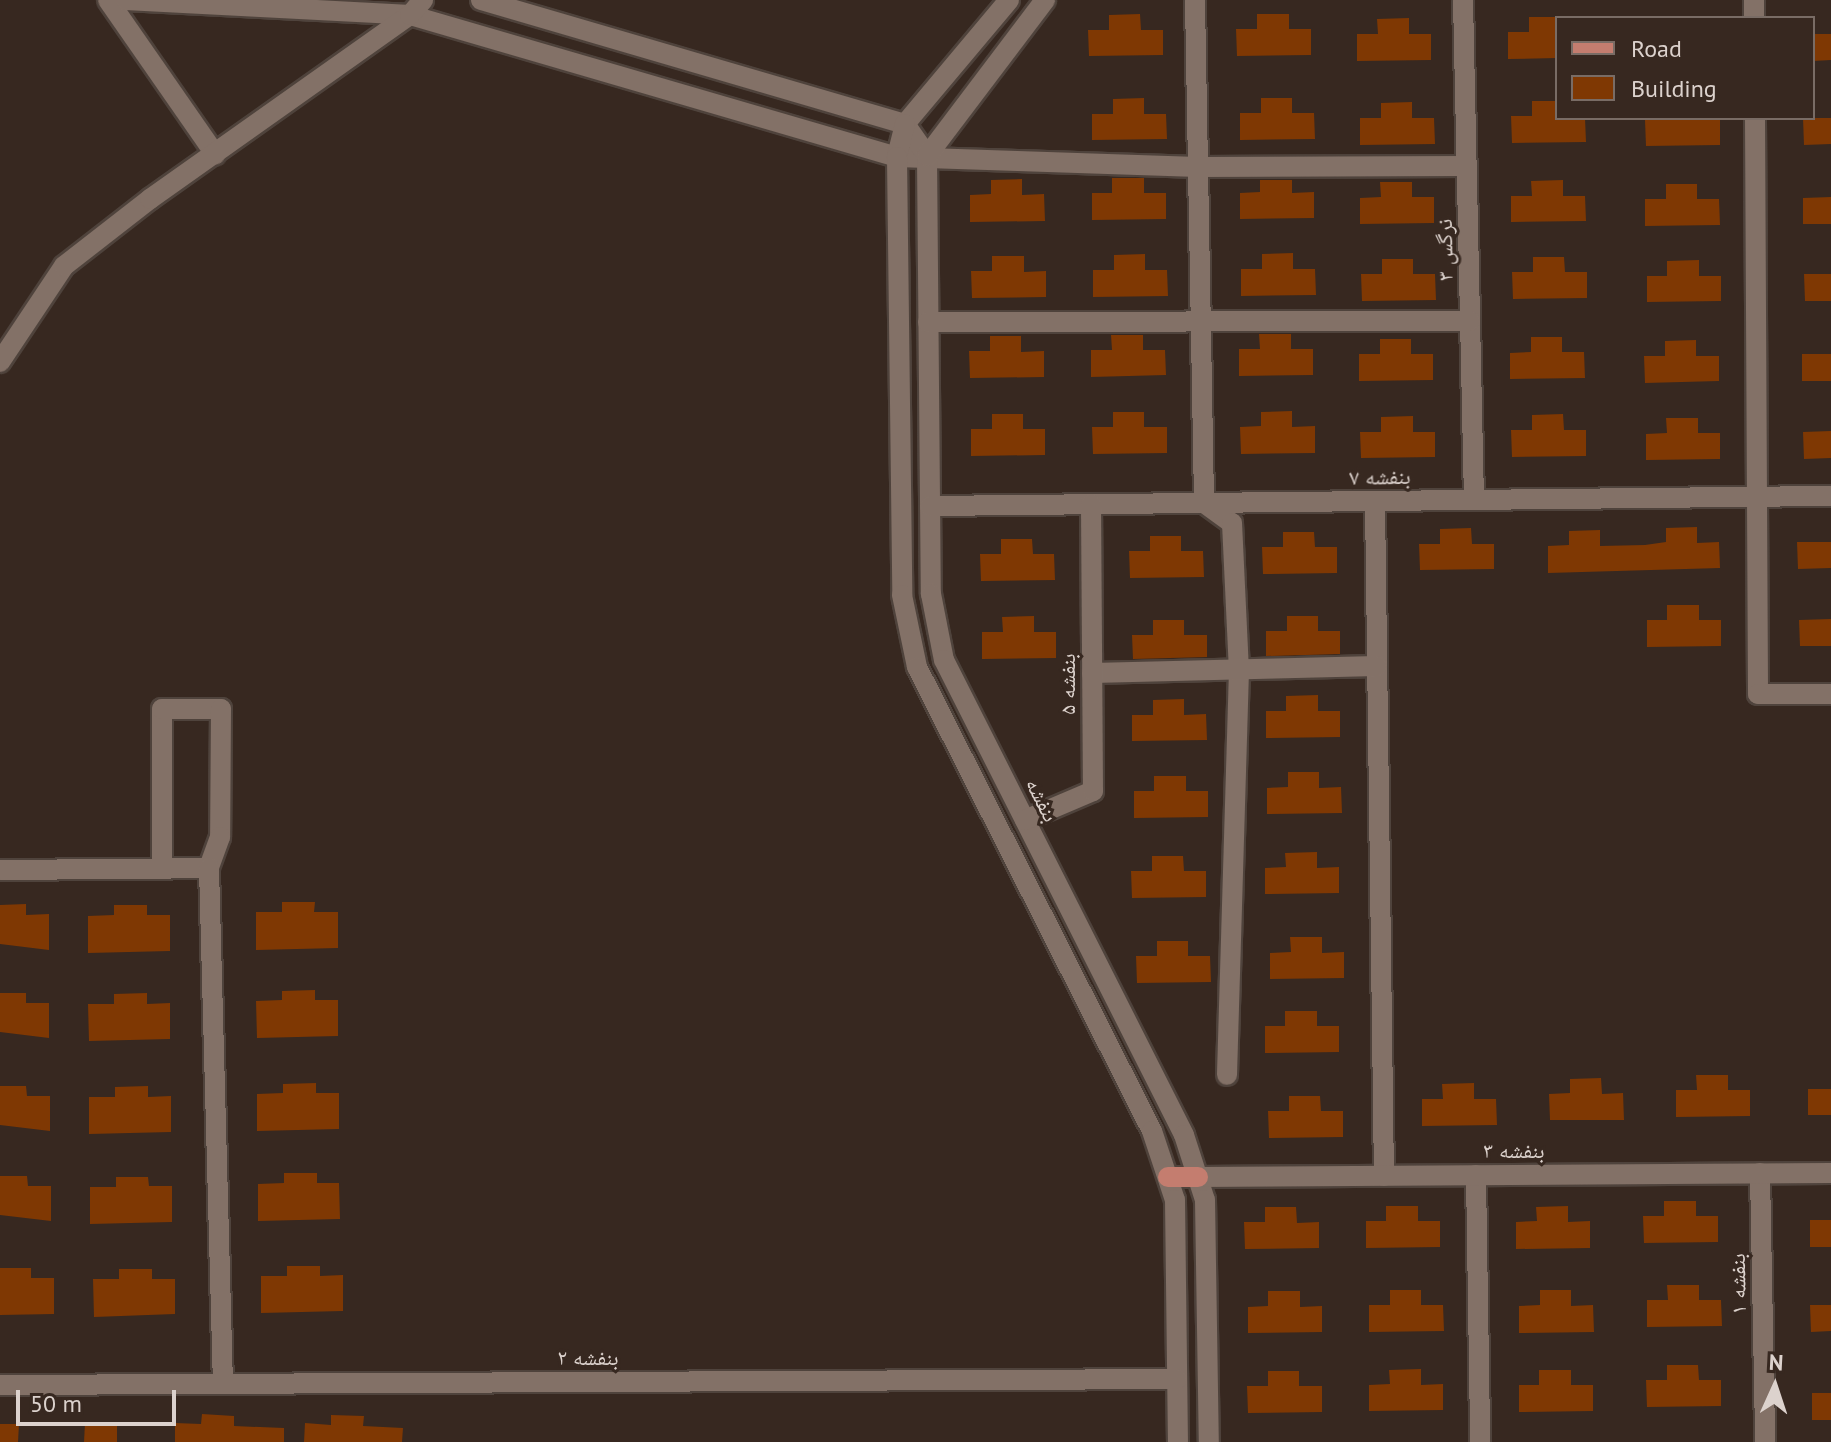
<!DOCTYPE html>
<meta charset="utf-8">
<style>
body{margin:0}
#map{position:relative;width:1831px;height:1442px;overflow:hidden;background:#372820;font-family:"PT Sans","Noto Naskh Arabic",sans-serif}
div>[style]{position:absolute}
.building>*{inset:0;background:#7f3803}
.roads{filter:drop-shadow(2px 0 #4f433c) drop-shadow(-2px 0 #4f433c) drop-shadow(0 2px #4f433c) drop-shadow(0 -2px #4f433c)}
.minor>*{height:20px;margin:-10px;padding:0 10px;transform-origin:10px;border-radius:10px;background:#837167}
.major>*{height:20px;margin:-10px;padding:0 10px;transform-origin:10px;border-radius:10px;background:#c47d6f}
span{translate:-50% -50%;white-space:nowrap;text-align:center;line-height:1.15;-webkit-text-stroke:6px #372820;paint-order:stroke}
.street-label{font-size:22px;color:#dcd2cd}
.legend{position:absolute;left:1555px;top:16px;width:260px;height:104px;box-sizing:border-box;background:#372820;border:2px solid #796c65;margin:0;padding:10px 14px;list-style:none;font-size:24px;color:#dcd2cd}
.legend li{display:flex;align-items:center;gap:16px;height:40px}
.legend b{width:40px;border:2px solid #796c65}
.north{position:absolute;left:1735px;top:1346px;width:80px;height:80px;-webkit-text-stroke:6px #372820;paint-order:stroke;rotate:3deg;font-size:22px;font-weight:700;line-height:32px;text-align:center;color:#dcd2cd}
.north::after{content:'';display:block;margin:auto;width:28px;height:36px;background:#dcd2cd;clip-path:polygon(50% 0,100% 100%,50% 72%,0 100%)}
.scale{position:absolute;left:16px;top:1390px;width:160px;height:36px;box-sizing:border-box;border:4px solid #dcd2cd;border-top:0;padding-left:10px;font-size:24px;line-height:28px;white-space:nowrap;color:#dcd2cd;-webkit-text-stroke:6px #372820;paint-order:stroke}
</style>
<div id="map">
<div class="building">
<i style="clip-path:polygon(1140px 14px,1141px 30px,1163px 30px,1163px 55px,1089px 56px,1088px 30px,1109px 30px,1109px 15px)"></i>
<i style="clip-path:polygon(1257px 14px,1289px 14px,1289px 29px,1311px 29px,1311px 55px,1237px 56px,1236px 29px,1257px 29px)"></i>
<i style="clip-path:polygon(1529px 17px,1557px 17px,1557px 58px,1508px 59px,1508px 32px,1529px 32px)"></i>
<i style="clip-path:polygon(1409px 18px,1409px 34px,1431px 34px,1431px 60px,1357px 61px,1357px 34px,1378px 34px,1377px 19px)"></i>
<i style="clip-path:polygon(1813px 34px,1831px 34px,1831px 60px,1813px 61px)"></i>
<i style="clip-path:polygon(1144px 98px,1144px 114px,1166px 114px,1167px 139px,1092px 140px,1092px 114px,1113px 114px,1113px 99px)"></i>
<i style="clip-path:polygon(1261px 98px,1292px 98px,1292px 113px,1314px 113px,1315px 139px,1240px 140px,1240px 113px,1261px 113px)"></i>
<i style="clip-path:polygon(1532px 101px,1557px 101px,1557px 118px,1585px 118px,1586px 142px,1512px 143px,1511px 116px,1532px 116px)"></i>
<i style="clip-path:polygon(1412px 102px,1412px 118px,1434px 118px,1435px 144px,1360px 145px,1360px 118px,1381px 118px,1381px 103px)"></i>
<i style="clip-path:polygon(1666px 118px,1720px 119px,1720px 145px,1646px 146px,1645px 120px)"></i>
<i style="clip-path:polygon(1803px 118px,1831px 118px,1831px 144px,1804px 145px)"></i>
<i style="clip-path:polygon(1112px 178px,1144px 178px,1144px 193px,1166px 193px,1166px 219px,1092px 220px,1092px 193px,1112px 193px)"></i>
<i style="clip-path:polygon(1022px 179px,1022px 195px,1044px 194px,1045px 221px,970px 222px,970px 195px,991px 194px,991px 180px)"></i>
<i style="clip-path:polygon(1260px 180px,1292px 180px,1292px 193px,1314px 192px,1314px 218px,1240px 219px,1240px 193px,1260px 192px)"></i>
<i style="clip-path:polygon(1563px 180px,1563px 196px,1585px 196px,1586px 221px,1511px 222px,1511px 196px,1532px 196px,1531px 181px)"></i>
<i style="clip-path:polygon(1380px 182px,1412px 182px,1412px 197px,1434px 197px,1434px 223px,1360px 224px,1360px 198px,1381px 197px)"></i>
<i style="clip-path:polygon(1666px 184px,1697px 184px,1697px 199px,1719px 199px,1720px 225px,1645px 226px,1645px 199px,1666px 199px)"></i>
<i style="clip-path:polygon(1831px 197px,1831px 224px,1803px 224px,1803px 198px)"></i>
<i style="clip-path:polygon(1293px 253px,1293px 269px,1315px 269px,1316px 295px,1241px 296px,1241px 269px,1262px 269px,1262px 254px)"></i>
<i style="clip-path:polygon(1145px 254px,1145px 270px,1167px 270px,1168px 296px,1093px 297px,1093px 270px,1114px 270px,1114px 255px)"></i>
<i style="clip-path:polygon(992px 256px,1024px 256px,1024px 272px,1046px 271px,1046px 297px,972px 298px,971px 271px,992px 271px)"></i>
<i style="clip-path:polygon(1533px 257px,1564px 257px,1565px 272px,1587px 272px,1587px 298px,1513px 299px,1512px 272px,1533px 272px)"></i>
<i style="clip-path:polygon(1382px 259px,1413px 259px,1413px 274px,1435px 274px,1436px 300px,1362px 301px,1361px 274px,1382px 274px)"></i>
<i style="clip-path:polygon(1699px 260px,1699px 276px,1721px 276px,1721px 301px,1647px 302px,1647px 276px,1667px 276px,1667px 261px)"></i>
<i style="clip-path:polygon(1804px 274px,1831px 274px,1831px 301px,1805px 301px)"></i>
<i style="clip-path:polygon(1259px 334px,1291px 334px,1291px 349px,1313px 349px,1313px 375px,1239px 376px,1239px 349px,1260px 349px)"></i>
<i style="clip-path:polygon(1111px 335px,1143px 335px,1143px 350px,1165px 350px,1166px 375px,1091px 377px,1091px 350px,1112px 350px)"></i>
<i style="clip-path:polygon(990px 336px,1021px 336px,1021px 352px,1044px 351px,1044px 377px,970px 378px,969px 351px,990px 351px)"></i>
<i style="clip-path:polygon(1531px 337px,1562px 337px,1562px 352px,1584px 352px,1585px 378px,1510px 379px,1510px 353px,1531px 352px)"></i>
<i style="clip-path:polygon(1380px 339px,1411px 339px,1411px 354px,1433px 354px,1433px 380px,1359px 381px,1359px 354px,1380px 354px)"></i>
<i style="clip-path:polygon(1696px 340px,1696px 356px,1719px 356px,1719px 381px,1645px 383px,1644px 356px,1665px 356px,1665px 341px)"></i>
<i style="clip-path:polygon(1802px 354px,1831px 354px,1831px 381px,1802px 381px)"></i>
<i style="clip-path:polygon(1292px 411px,1292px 427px,1315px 426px,1315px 453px,1241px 454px,1240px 427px,1261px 426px,1261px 412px)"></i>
<i style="clip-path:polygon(1113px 412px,1144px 412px,1144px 427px,1167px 427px,1167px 453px,1093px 454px,1092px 427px,1113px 427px)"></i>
<i style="clip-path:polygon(992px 414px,1023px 414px,1023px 429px,1045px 429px,1045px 455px,971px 456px,971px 429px,992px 429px)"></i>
<i style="clip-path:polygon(1563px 414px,1564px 430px,1586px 430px,1586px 456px,1512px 457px,1511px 430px,1532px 430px,1532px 415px)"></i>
<i style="clip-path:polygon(1413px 416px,1413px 432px,1435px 432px,1435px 457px,1361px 458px,1360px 432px,1381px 432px,1381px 417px)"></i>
<i style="clip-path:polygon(1666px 418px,1698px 418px,1698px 433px,1720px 433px,1720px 459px,1646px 460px,1646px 434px,1667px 433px)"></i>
<i style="clip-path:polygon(1831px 431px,1831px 458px,1804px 459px,1803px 432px)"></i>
<i style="clip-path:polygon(1697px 527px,1697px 543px,1719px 542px,1720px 568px,1548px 573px,1548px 546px,1569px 545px,1569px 531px,1600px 530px,1600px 546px,1645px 545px,1666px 542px,1666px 528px)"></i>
<i style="clip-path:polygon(1471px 528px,1472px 544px,1494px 544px,1494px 569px,1420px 570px,1419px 544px,1440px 544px,1440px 529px)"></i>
<i style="clip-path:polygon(1283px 532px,1314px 532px,1315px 547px,1337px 547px,1337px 573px,1263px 574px,1262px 547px,1283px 547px)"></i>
<i style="clip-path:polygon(1150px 536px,1181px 536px,1181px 551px,1203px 551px,1204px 577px,1130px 578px,1129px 551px,1150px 551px)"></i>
<i style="clip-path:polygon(1001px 539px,1032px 539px,1033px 554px,1054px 554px,1055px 580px,981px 581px,980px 554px,1001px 554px)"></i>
<i style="clip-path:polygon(1797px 542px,1831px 542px,1831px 568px,1798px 569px)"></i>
<i style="clip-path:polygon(1667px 605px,1699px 605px,1699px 620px,1721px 620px,1721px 646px,1647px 647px,1647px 620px,1667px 620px)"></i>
<i style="clip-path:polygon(1034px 616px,1034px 632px,1056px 632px,1056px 658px,982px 659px,982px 632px,1003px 632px,1002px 617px)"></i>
<i style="clip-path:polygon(1287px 616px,1318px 616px,1318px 631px,1340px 631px,1340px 654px,1266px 656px,1266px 631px,1287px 631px)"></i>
<i style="clip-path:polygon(1831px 619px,1831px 646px,1800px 646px,1799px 620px)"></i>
<i style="clip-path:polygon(1153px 620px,1184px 620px,1184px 635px,1207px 635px,1207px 657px,1133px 659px,1132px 635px,1153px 635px)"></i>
<i style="clip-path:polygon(1318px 695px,1318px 711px,1340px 711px,1340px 737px,1266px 738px,1266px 711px,1286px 711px,1286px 696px)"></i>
<i style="clip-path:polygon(1184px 699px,1184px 715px,1206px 714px,1207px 740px,1132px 741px,1132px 715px,1153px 715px,1153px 700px)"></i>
<i style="clip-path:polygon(1288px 772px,1319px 772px,1319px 788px,1341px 787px,1342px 813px,1267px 814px,1267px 788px,1288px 787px)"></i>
<i style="clip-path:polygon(1154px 776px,1186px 776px,1186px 791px,1208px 791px,1208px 817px,1134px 818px,1134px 791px,1154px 791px)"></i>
<i style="clip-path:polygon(1317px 852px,1317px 868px,1339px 867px,1339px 893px,1265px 894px,1265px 868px,1286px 867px,1285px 853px)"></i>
<i style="clip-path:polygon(1152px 856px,1183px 856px,1184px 871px,1206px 871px,1206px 897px,1132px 898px,1131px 871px,1152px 871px)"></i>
<i style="clip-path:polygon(282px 902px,315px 902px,314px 912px,338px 912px,338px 948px,256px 950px,256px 912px,282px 912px)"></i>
<i style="clip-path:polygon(26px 904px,26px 915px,49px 914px,49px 950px,0 944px,0 905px)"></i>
<i style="clip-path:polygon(114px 905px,147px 905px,147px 915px,170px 915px,170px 951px,88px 953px,88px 916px,114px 915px)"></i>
<i style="clip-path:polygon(1290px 937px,1322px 937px,1322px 953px,1344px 952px,1344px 978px,1270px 979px,1270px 953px,1291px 952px)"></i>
<i style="clip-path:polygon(1157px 941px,1188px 941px,1188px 956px,1210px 956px,1211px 982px,1137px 983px,1136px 956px,1157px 956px)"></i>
<i style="clip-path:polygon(315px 990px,315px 1000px,338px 1000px,338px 1036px,257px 1038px,256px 1001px,282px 1000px,282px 991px)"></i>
<i style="clip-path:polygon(0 993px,26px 993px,26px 1003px,49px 1003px,49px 1038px,0 1032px)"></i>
<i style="clip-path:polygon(147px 993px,147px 1004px,170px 1003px,170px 1039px,89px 1041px,88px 1004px,114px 1004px,114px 994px)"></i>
<i style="clip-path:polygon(1285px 1011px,1317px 1011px,1317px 1026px,1339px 1026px,1339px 1052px,1265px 1053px,1265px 1026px,1285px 1026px)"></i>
<i style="clip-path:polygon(1696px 1075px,1728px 1075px,1728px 1090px,1750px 1090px,1750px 1116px,1676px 1117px,1676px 1090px,1697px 1090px)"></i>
<i style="clip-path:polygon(1601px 1078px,1602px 1094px,1623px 1093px,1624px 1120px,1550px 1120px,1549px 1094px,1570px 1093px,1570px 1079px)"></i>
<i style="clip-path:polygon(316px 1083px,316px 1093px,339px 1093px,339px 1129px,257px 1131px,257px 1094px,283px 1093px,283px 1084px)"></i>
<i style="clip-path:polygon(1474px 1083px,1474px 1099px,1496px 1099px,1497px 1125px,1422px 1126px,1422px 1099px,1443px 1099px,1442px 1084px)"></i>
<i style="clip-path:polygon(0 1086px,26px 1086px,27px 1096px,50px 1096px,50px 1131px,0 1125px)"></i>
<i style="clip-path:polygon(148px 1086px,148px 1097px,171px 1096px,171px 1132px,89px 1134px,89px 1097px,115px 1097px,115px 1087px)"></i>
<i style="clip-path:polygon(1808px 1089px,1831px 1089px,1831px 1115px,1808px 1115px)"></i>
<i style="clip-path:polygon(1289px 1096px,1320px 1096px,1321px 1111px,1343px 1111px,1343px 1137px,1269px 1138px,1268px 1111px,1289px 1111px)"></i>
<i style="clip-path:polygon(284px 1173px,317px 1173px,317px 1183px,339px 1183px,340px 1219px,258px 1221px,258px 1184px,284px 1183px)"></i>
<i style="clip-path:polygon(0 1176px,27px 1176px,28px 1186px,51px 1186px,51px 1221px,0 1215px)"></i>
<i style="clip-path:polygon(116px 1177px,148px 1177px,149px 1186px,172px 1186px,172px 1222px,90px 1224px,90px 1187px,116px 1187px)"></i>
<i style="clip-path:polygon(1664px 1201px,1696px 1201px,1696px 1216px,1718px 1216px,1718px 1242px,1644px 1243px,1643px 1216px,1664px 1216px)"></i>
<i style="clip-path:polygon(1386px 1206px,1418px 1206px,1418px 1221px,1440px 1221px,1440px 1247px,1366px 1248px,1366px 1221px,1386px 1221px)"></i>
<i style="clip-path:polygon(1568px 1206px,1568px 1222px,1590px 1221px,1590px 1248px,1516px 1249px,1516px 1222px,1537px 1221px,1536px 1207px)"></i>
<i style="clip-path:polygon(1265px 1207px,1296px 1207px,1297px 1223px,1319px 1222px,1319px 1248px,1245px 1249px,1244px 1222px,1265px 1222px)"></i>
<i style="clip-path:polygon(1810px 1220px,1831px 1220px,1831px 1247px,1810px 1247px)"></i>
<i style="clip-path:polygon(287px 1266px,320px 1266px,320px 1276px,343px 1275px,343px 1311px,261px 1313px,261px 1276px,287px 1276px)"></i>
<i style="clip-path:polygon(0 1268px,31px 1268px,31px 1278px,54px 1278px,54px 1314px,0 1315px)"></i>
<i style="clip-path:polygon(119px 1269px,152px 1269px,152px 1279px,175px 1279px,175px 1314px,94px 1317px,93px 1279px,119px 1279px)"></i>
<i style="clip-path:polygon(1667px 1285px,1699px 1285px,1699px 1300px,1721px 1300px,1722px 1326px,1647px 1327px,1647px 1300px,1668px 1300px)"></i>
<i style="clip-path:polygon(1390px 1290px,1421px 1290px,1421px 1305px,1443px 1305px,1444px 1331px,1369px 1332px,1369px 1305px,1390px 1305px)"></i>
<i style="clip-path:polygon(1540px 1290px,1571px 1290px,1571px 1306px,1593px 1305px,1594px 1332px,1519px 1333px,1519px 1306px,1540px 1305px)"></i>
<i style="clip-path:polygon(1268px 1291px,1300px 1291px,1300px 1307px,1322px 1306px,1322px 1332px,1248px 1333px,1248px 1307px,1268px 1306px)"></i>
<i style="clip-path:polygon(1810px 1305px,1831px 1305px,1831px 1331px,1811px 1332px)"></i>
<i style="clip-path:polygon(1667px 1365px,1698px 1365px,1699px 1380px,1721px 1380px,1721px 1406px,1647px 1407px,1646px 1380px,1667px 1380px)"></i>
<i style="clip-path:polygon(1421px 1369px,1421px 1385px,1443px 1384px,1443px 1410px,1369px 1411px,1369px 1385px,1390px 1384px,1389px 1370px)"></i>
<i style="clip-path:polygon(1539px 1370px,1571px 1370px,1571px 1385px,1593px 1385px,1593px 1411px,1519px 1412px,1519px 1385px,1539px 1385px)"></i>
<i style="clip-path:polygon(1268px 1371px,1299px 1371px,1299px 1386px,1322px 1386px,1322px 1412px,1248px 1413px,1247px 1386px,1268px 1386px)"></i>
<i style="clip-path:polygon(1812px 1393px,1831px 1393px,1831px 1420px,1812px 1420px)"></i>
<i style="clip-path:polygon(202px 1414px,234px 1416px,234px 1426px,284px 1428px,284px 1442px,175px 1442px,175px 1423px,201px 1424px)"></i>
<i style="clip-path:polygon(331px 1415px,364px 1416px,363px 1426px,403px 1428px,402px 1442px,304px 1442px,305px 1423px,331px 1425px)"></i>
<i style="clip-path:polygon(85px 1423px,117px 1424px,117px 1442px,84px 1442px)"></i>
<i style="clip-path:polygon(0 1424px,19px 1424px,18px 1442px,0 1442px)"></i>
</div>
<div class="roads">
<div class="minor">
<i style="left:108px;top:0;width:188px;rotate:55.2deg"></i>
<i style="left:126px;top:0;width:284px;rotate:3deg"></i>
<i style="left:410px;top:15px;width:507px;rotate:16.26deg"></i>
<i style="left:897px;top:157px;width:301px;rotate:1.9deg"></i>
<i style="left:1198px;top:167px;width:269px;rotate:-0.2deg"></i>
<i style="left:481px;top:0;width:442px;rotate:16.3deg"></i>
<i style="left:905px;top:124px;width:39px;rotate:55deg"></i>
<i style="left:1009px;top:0;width:162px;rotate:130deg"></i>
<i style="left:905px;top:124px;width:34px;rotate:104deg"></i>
<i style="left:897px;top:157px;width:438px;rotate:89.3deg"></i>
<i style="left:902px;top:595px;width:74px;rotate:78.2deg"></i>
<i style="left:917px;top:667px;width:520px;rotate:63.14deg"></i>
<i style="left:1152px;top:1131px;width:73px;rotate:71.6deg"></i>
<i style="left:1175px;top:1200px;width:242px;rotate:89.3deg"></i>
<i style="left:1195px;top:0;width:503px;rotate:88.97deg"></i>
<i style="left:1204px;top:503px;width:34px;rotate:36deg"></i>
<i style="left:1232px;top:523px;width:147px;rotate:87.3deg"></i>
<i style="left:1239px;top:670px;width:405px;rotate:91.7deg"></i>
<i style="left:1463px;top:0;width:500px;rotate:88.74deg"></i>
<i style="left:1754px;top:0;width:18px;rotate:90deg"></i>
<i style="left:1755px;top:118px;width:576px;rotate:89.7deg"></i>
<i style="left:1758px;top:694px;width:73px"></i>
<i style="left:927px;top:156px;width:438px;rotate:89.5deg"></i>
<i style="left:931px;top:594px;width:67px;rotate:78.9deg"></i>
<i style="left:944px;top:660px;width:532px;rotate:63.19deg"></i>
<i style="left:1184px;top:1135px;width:68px;rotate:72.1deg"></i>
<i style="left:1205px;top:1200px;width:242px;rotate:89.1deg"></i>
<i style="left:927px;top:156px;width:196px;rotate:-52.9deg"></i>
<i style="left:928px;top:322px;width:542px;rotate:-0.11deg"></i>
<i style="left:0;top:362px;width:115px;rotate:-56.3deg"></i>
<i style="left:64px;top:266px;width:109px;rotate:-37.9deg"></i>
<i style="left:150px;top:199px;width:319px;rotate:-35.3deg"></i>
<i style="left:410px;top:15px;width:20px;rotate:-49deg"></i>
<i style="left:1375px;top:501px;width:675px;rotate:89.24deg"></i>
<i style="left:930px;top:506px;width:901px;rotate:-0.64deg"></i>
<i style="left:1092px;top:673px;width:285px;rotate:-1.4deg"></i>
<i style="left:1025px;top:820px;width:74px;rotate:-23.1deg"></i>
<i style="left:1093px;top:791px;width:287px;rotate:-90.4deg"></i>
<i style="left:162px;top:869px;width:160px;rotate:-90deg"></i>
<i style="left:162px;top:709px;width:59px"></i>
<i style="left:221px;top:709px;width:128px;rotate:90.4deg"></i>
<i style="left:220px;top:837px;width:33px;rotate:110deg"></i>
<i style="left:0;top:870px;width:209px;rotate:-0.5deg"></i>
<i style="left:209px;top:868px;width:516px;rotate:88.45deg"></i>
<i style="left:1760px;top:1173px;width:269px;rotate:88.9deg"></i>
<i style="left:1476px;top:1175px;width:267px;rotate:89.1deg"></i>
<i style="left:1198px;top:1177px;width:633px;rotate:-0.36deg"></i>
<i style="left:0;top:1385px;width:1177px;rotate:-0.29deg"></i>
</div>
<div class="major">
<i style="left:1168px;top:1177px;width:30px"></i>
</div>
</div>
<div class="street-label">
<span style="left:1445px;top:250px;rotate:-91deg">نرگس ۳</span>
<span style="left:1380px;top:477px;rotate:-1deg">بنفشه ۷</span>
<span style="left:1068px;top:684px;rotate:-90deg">بنفشه ۵</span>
<span style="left:1042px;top:800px;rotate:63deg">بنفشه</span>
<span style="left:1514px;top:1151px">بنفشه ۳</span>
<span style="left:1738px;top:1284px;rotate:-91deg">بنفشه ۱</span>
<span style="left:588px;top:1358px">بنفشه ۲</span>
</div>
<ul class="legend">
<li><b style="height:10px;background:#c47d6f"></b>Road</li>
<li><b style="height:22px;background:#7f3803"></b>Building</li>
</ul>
<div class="north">N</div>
<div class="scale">50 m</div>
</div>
